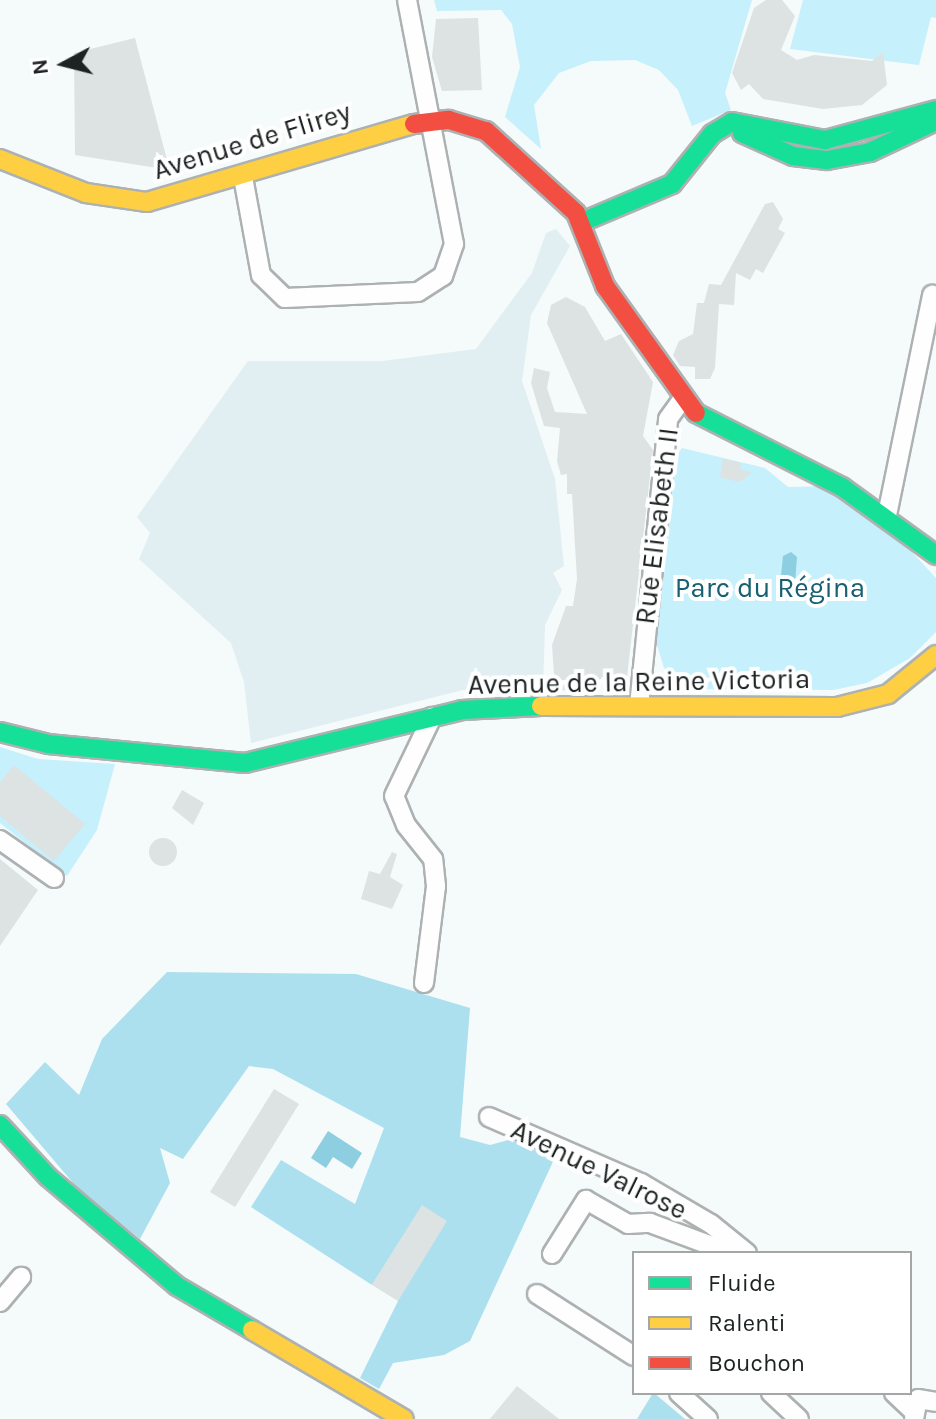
<!DOCTYPE html>
<meta charset="utf-8">
<style>
body{margin:0}
#map{position:relative;width:936px;height:1419px;overflow:hidden;background:#f5fafb;font-family:Karla,sans-serif}
div>[style]{position:absolute}
.built>*{inset:0;background:#e1eef2}
.green>*{inset:0;background:#c6f0fc}
.forest>*{inset:0;background:#ace0ef}
.water>*{inset:0;background:#8dcee0}
.building>*{inset:0;background:#dde2e3}
.round{border-radius:50%}
.roads{filter:drop-shadow(2px 0 #adb1b2) drop-shadow(-2px 0 #adb1b2) drop-shadow(0 2px #adb1b2) drop-shadow(0 -2px #adb1b2)}
.street>*{height:18px;margin:-9px;padding:0 9px;transform-origin:9px;border-radius:9px;background:#fefefe}
.fast>*{height:18px;margin:-9px;padding:0 9px;transform-origin:9px;border-radius:9px;background:#16e098}
.slow>*{height:18px;margin:-9px;padding:0 9px;transform-origin:9px;border-radius:9px;background:#ffcf43}
.jam>*{height:18px;margin:-9px;padding:0 9px;transform-origin:9px;border-radius:9px;background:#f24e42}
span{translate:-50% -50%;white-space:nowrap;text-align:center;line-height:1.15;-webkit-text-stroke:8px #fff;paint-order:stroke}
.street-label{font-size:28px;color:#1d2223}
.park-label{font-size:28px;color:#166072}
.legend{position:absolute;left:632px;top:1251px;width:280px;height:144px;box-sizing:border-box;background:#fff;border:2px solid #a5a7a7;margin:0;padding:10px 14px;list-style:none;font-size:24px;color:#1d2223}
.legend li{display:flex;align-items:center;gap:16px;height:40px}
.legend b{width:40px;border:2px solid #a5a7a7}
.north{position:absolute;left:24px;top:24px;width:80px;height:80px;-webkit-text-stroke:6px #fff;paint-order:stroke;rotate:263deg;font-size:22px;font-weight:700;line-height:32px;text-align:center;color:#1d2223}
.north::after{content:'';display:block;margin:auto;width:28px;height:36px;background:#1d2223;clip-path:polygon(50% 0,100% 100%,50% 72%,0 100%)}
</style>
<div id="map">
<div class="built">
<i style="clip-path:polygon(556px 229px,570px 246px,531px 315px,522px 381px,555px 479px,564px 566px,553px 573px,562px 590px,545px 625px,543px 689px,463px 690px,251px 743px,244px 682px,231px 643px,139px 559px,150px 533px,137px 517px,248px 361px,383px 361px,476px 349px,532px 273px,546px 233px)"></i>
</div>
<div class="green">
<i style="clip-path:polygon(434px 0,752px 0,725px 93px,731px 110px,692px 126px,678px 90px,659px 70px,635px 60px,591px 61px,559px 73px,534px 105px,541px 149px,505px 117px,520px 67px,512px 24px,501px 10px,437px 11px)"></i>
<i style="clip-path:polygon(803px 0,936px 0,936px 18px,931px 17px,919px 65px,790px 49px)"></i>
<i style="clip-path:polygon(682px 448px,765px 468px,788px 487px,827px 486px,885px 523px,936px 578px,936px 632px,910px 658px,867px 683px,833px 690px,690px 689px,664px 668px,655px 639px,661px 528px,673px 460px)"></i>
<i style="clip-path:polygon(0 747px,38px 759px,115px 764px,97px 830px,67px 876px,0 823px)"></i>
</div>
<div class="forest">
<i style="clip-path:polygon(167px 972px,356px 974px,470px 1008px,460px 1137px,490px 1145px,516px 1138px,557px 1153px,470px 1341px,444px 1355px,393px 1363px,379px 1389px,360px 1378px,398px 1301px,422px 1206px,372px 1285px,251px 1207px,281px 1160px,355px 1204px,384px 1128px,273px 1069px,249px 1066px,183px 1159px,160px 1148px,170px 1183px,140px 1239px,74px 1184px,6px 1104px,45px 1062px,79px 1095px,102px 1039px)"></i>
<i style="clip-path:polygon(653px 1393px,654px 1393px,685px 1419px,637px 1419px)"></i>
</div>
<div class="water">
<i style="clip-path:polygon(791px 552px,797px 557px,794px 596px,784px 600px,779px 595px,783px 556px)"></i>
<i style="clip-path:polygon(328px 1131px,362px 1153px,352px 1169px,333px 1157px,326px 1168px,311px 1158px)"></i>
</div>
<div class="building">
<i style="clip-path:polygon(766px 0,782px 0,795px 16px,781px 50px,797px 60px,814px 55px,872px 61px,883px 52px,887px 85px,862px 105px,823px 109px,763px 99px,749px 84px,741px 90px,732px 73px,754px 8px)"></i>
<i style="clip-path:polygon(478px 18px,482px 90px,442px 91px,432px 57px,436px 19px)"></i>
<i style="clip-path:polygon(135px 38px,166px 156px,170px 170px,75px 155px,74px 53px)"></i>
<i style="clip-path:polygon(773px 202px,783px 219px,778px 229px,785px 233px,763px 273px,756px 269px,750px 280px,736px 273px,734px 305px,719px 304px,715px 368px,710px 379px,695px 379px,695px 367px,680px 366px,673px 355px,679px 341px,693px 334px,697px 303px,704px 303px,709px 284px,721px 285px,765px 204px)"></i>
<i style="clip-path:polygon(566px 297px,585px 307px,605px 341px,621px 334px,653px 382px,643px 436px,653px 450px,627px 677px,602px 677px,592px 691px,555px 690px,552px 645px,566px 606px,573px 606px,577px 579px,572px 494px,567px 494px,567px 474px,561px 475px,557px 461px,560px 428px,544px 426px,531px 383px,534px 368px,550px 372px,547px 388px,555px 412px,587px 414px,547px 323px,551px 305px)"></i>
<i style="clip-path:polygon(723px 459px,741px 463px,740px 469px,752px 473px,739px 482px,720px 477px)"></i>
<i style="clip-path:polygon(14px 765px,85px 824px,54px 861px,0 816px,0 782px)"></i>
<i style="clip-path:polygon(182px 790px,204px 803px,193px 825px,172px 808px)"></i>
<i class="round" style="left:149px;top:838px;width:28px;height:28px"></i>
<i style="clip-path:polygon(392px 852px,397px 854px,390px 877px,403px 885px,392px 909px,361px 899px,369px 871px,380px 874px)"></i>
<i style="clip-path:polygon(0 859px,38px 890px,0 946px)"></i>
<i style="clip-path:polygon(274px 1089px,299px 1104px,235px 1207px,210px 1192px)"></i>
<i style="clip-path:polygon(422px 1205px,447px 1221px,398px 1301px,372px 1285px)"></i>
<i style="clip-path:polygon(517px 1386px,559px 1419px,490px 1419px)"></i>
</div>
<div class="roads">
<div class="street">
<i style="left:243px;top:177px;width:100px;rotate:79.6deg"></i>
<i style="left:261px;top:275px;width:33px;rotate:44deg"></i>
<i style="left:285px;top:298px;width:133px;rotate:-2.6deg"></i>
<i style="left:418px;top:292px;width:30px;rotate:-33deg"></i>
<i style="left:443px;top:276px;width:34px;rotate:-71deg"></i>
<i style="left:454px;top:244px;width:248px;rotate:-100.9deg"></i>
<i style="left:887px;top:515px;width:225px;rotate:-78.4deg"></i>
<i style="left:639px;top:706px;width:288px;rotate:-84.2deg"></i>
<i style="left:668px;top:419px;width:24px;rotate:-54deg"></i>
<i style="left:0;top:840px;width:66px;rotate:35.1deg"></i>
<i style="left:424px;top:983px;width:98px;rotate:-82.9deg"></i>
<i style="left:436px;top:886px;width:27px;rotate:-96deg"></i>
<i style="left:433px;top:859px;width:43px;rotate:-128.5deg"></i>
<i style="left:406px;top:825px;width:31px;rotate:-112deg"></i>
<i style="left:394px;top:796px;width:88px;rotate:-64.3deg"></i>
<i style="left:489px;top:1117px;width:166px;rotate:23.5deg"></i>
<i style="left:641px;top:1183px;width:81px;rotate:30.4deg"></i>
<i style="left:711px;top:1224px;width:46px;rotate:38.9deg"></i>
<i style="left:552px;top:1254px;width:64px;rotate:-57.8deg"></i>
<i style="left:586px;top:1200px;width:48px;rotate:29.7deg"></i>
<i style="left:628px;top:1224px;width:22px;rotate:-3deg"></i>
<i style="left:650px;top:1223px;width:86px;rotate:20.3deg"></i>
<i style="left:537px;top:1294px;width:115px;rotate:32.6deg"></i>
<i style="left:0;top:1302px;width:33px;rotate:-50deg"></i>
<i style="left:679px;top:1393px;width:39px;rotate:42deg"></i>
<i style="left:771px;top:1393px;width:38px;rotate:43deg"></i>
<i style="left:894px;top:1393px;width:25px;rotate:43deg"></i>
<i style="left:914px;top:1419px;width:20px;rotate:-79deg"></i>
<i style="left:918px;top:1399px;width:18px;rotate:9deg"></i>
</div>
<div class="fast">
<i style="left:742px;top:133px;width:56px;rotate:24.3deg"></i>
<i style="left:793px;top:156px;width:34px;rotate:7deg"></i>
<i style="left:827px;top:160px;width:44px;rotate:-10.5deg"></i>
<i style="left:870px;top:152px;width:73px;rotate:-25.2deg"></i>
<i style="left:582px;top:222px;width:98px;rotate:-22.9deg"></i>
<i style="left:672px;top:184px;width:64px;rotate:-51.3deg"></i>
<i style="left:712px;top:134px;width:23px;rotate:-31deg"></i>
<i style="left:732px;top:122px;width:95px;rotate:11deg"></i>
<i style="left:825px;top:140px;width:115px;rotate:-15.1deg"></i>
<i style="left:696px;top:413px;width:164px;rotate:26.9deg"></i>
<i style="left:842px;top:487px;width:116px;rotate:35.9deg"></i>
<i style="left:0;top:732px;width:49px;rotate:14deg"></i>
<i style="left:48px;top:744px;width:198px;rotate:5.5deg"></i>
<i style="left:245px;top:763px;width:223px;rotate:-13.7deg"></i>
<i style="left:462px;top:710px;width:79px;rotate:-2.9deg"></i>
<i style="left:0;top:1125px;width:71px;rotate:47.3deg"></i>
<i style="left:48px;top:1177px;width:169px;rotate:40.2deg"></i>
<i style="left:177px;top:1286px;width:87px;rotate:30.4deg"></i>
</div>
<div class="slow">
<i style="left:0;top:159px;width:92px;rotate:21.6deg"></i>
<i style="left:86px;top:193px;width:62px;rotate:8.4deg"></i>
<i style="left:147px;top:202px;width:278px;rotate:-16.3deg"></i>
<i style="left:541px;top:706px;width:296px;rotate:0.2deg"></i>
<i style="left:837px;top:707px;width:53px;rotate:-14.3deg"></i>
<i style="left:888px;top:694px;width:62px;rotate:-39.1deg"></i>
<i style="left:252px;top:1330px;width:176px;rotate:30.4deg"></i>
</div>
<div class="jam">
<i style="left:414px;top:124px;width:35px;rotate:-7deg"></i>
<i style="left:449px;top:120px;width:39px;rotate:17deg"></i>
<i style="left:486px;top:131px;width:122px;rotate:42.3deg"></i>
<i style="left:576px;top:213px;width:79px;rotate:68.3deg"></i>
<i style="left:605px;top:286px;width:156px;rotate:54.4deg"></i>
</div>
</div>
<div class="street-label">
<span style="left:252px;top:141px;rotate:-17deg">Avenue de Flirey</span>
<span style="left:657px;top:526px;rotate:-83deg">Rue Elisabeth II</span>
<span style="left:639px;top:682px;rotate:-1deg">Avenue de la Reine Victoria</span>
<span style="left:599px;top:1170px;rotate:26deg">Avenue Valrose</span>
</div>
<div class="park-label">
<span style="left:770px;top:588px">Parc du Régina</span>
</div>
<ul class="legend">
<li><b style="height:10px;background:#16e098"></b>Fluide</li>
<li><b style="height:10px;background:#ffcf43"></b>Ralenti</li>
<li><b style="height:10px;background:#f24e42"></b>Bouchon</li>
</ul>
<div class="north">N</div>
</div>
